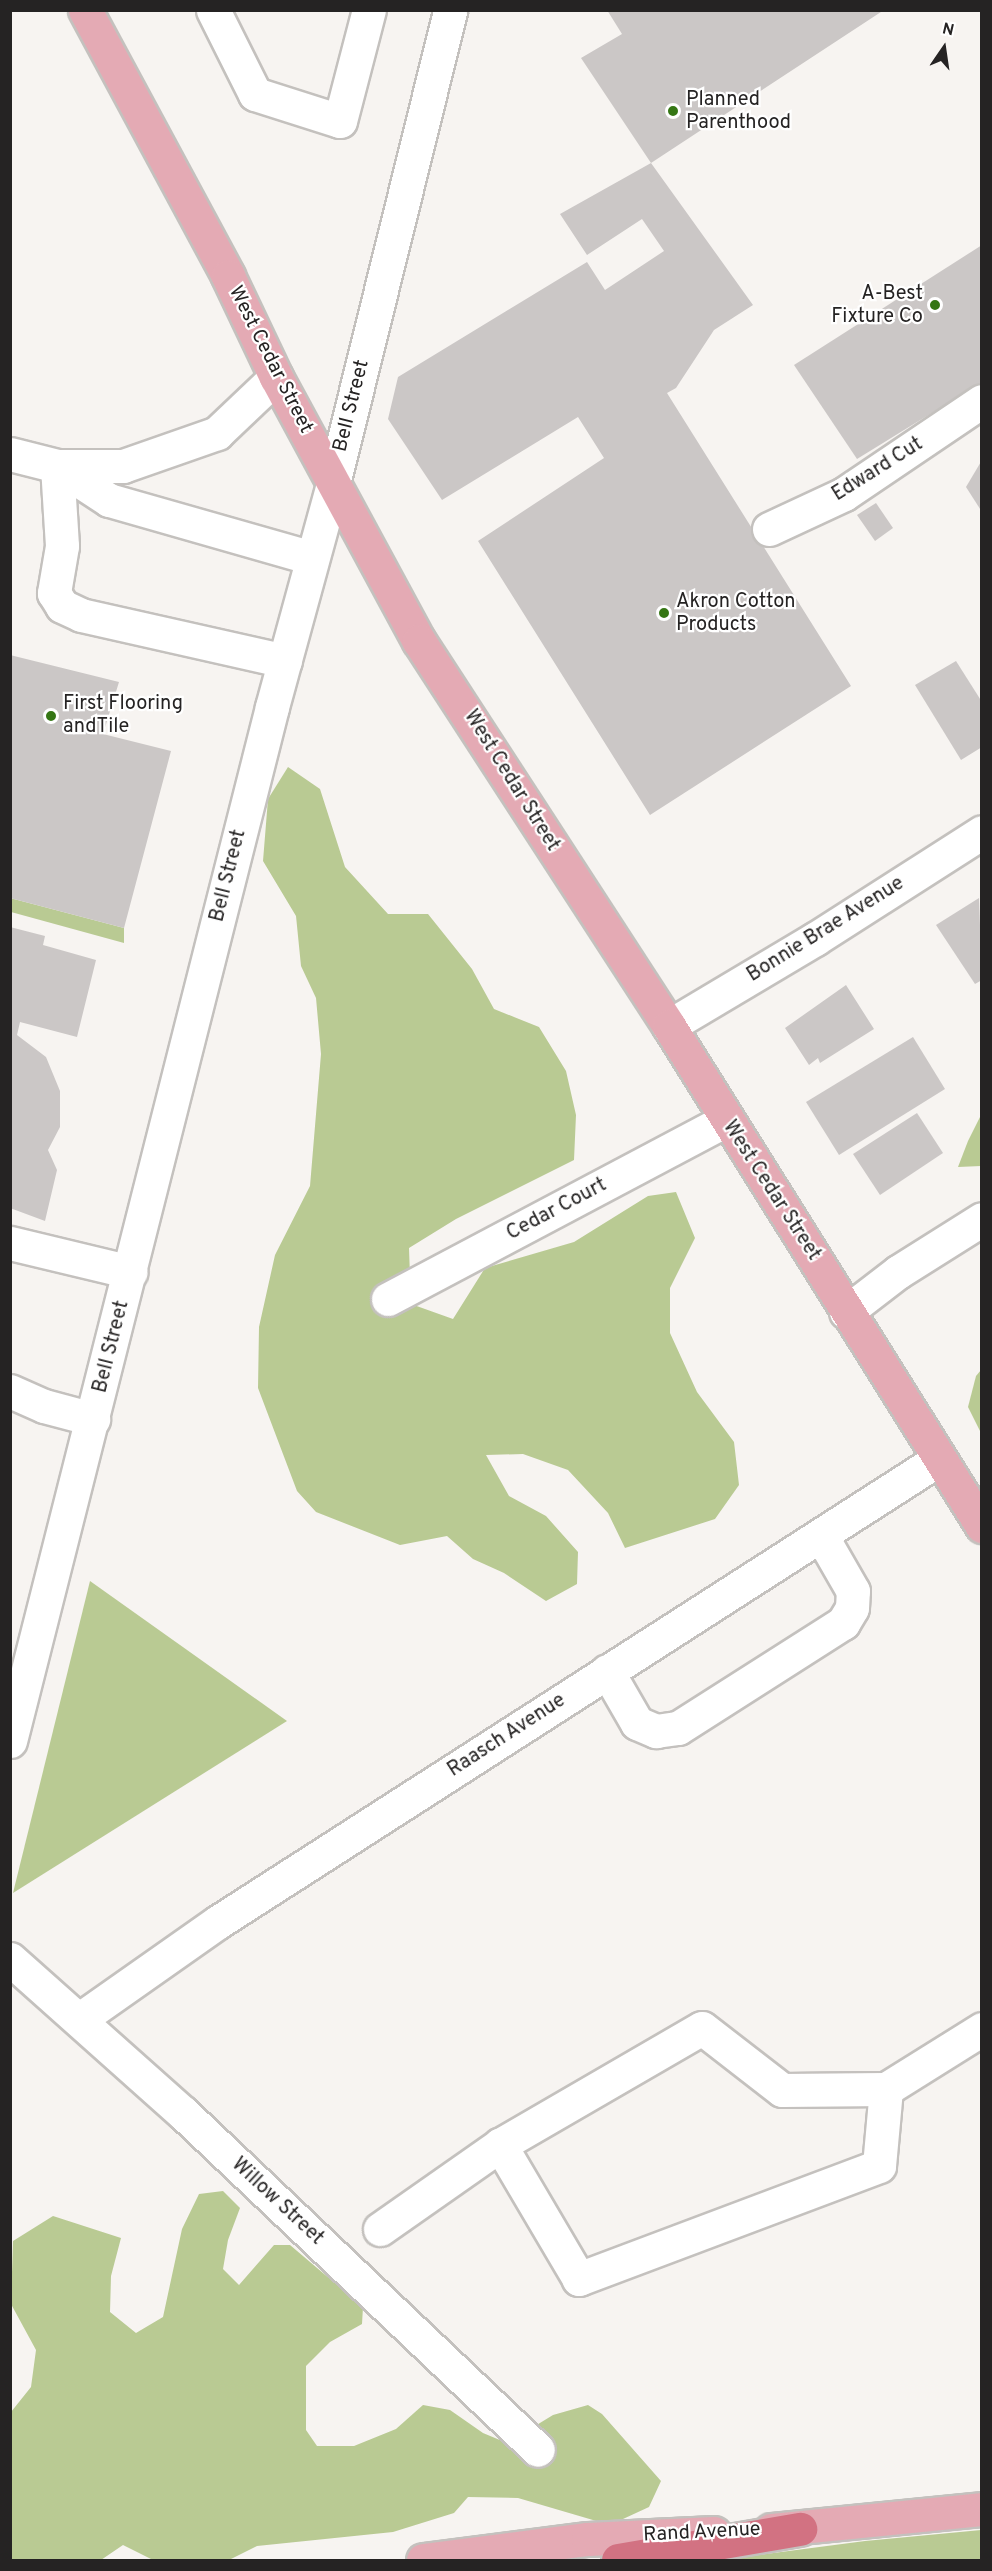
<!DOCTYPE html>
<style>
body{margin:0}
#map{position:relative;width:992px;height:2571px;overflow:hidden;background:#f7f4f1;font-family:Overpass,sans-serif}
div>[style]{position:absolute}
.green>*{inset:0;background:#b9ca93}
.building>*{inset:0;background:#cbc7c6}
.roads{filter:drop-shadow(2px 0 #c4c1be) drop-shadow(-2px 0 #c4c1be) drop-shadow(0 2px #c4c1be) drop-shadow(0 -2px #c4c1be)}
.minor>*{height:33px;margin:-16.5px;padding:0 16.5px;transform-origin:16.5px;border-radius:16.5px;background:#fff}
.major>*{height:33px;margin:-16.5px;padding:0 16.5px;transform-origin:16.5px;border-radius:16.5px;background:#e4aab4}
.highway>*{height:33px;margin:-16.5px;padding:0 16.5px;transform-origin:16.5px;border-radius:16.5px;background:#d27282}
.dots>*{width:16px;height:16px;translate:-50% -50%;box-sizing:border-box;border:3px solid #fff;border-radius:50%}
span{translate:-50% -50%;white-space:nowrap;text-align:center;line-height:1.15;-webkit-text-stroke:4.5px #fff;paint-order:stroke}
.poi-label{font-size:20px;color:#252323}
.left{translate:0 -50%;text-align:left}
.right{translate:-100% -50%;text-align:right}
.street-label{font-size:20px;color:#252323}
.frame{position:absolute;inset:0;border:12px solid #252323;pointer-events:none}
.north{position:absolute;left:914px;top:18px;width:60px;height:60px;-webkit-text-stroke:4px #fff;paint-order:stroke;rotate:13deg;font-size:16px;font-weight:700;line-height:24px;text-align:center;color:#252323}
.north::after{content:'';display:block;margin:auto;width:21px;height:27px;background:#252323;clip-path:polygon(50% 0,100% 100%,50% 72%,0 100%)}
</style>
<div id="map">
<div class="green">
<i style="clip-path:polygon(288px 767px,320px 789px,345px 867px,388px 914px,428px 914px,472px 969px,494px 1009px,539px 1027px,566px 1071px,576px 1115px,574px 1160px,456px 1219px,409px 1248px,411px 1304px,453px 1319px,485px 1268px,574px 1242px,648px 1196px,676px 1192px,695px 1238px,670px 1288px,670px 1333px,697px 1392px,734px 1442px,739px 1485px,715px 1519px,625px 1548px,608px 1513px,568px 1470px,523px 1454px,486px 1455px,509px 1496px,546px 1516px,578px 1552px,577px 1584px,546px 1601px,504px 1573px,473px 1559px,447px 1536px,400px 1545px,316px 1512px,297px 1491px,258px 1388px,259px 1327px,275px 1255px,310px 1186px,321px 1054px,316px 998px,301px 966px,296px 916px,263px 861px,268px 799px)"></i>
<i style="clip-path:polygon(10px 898px,124px 928px,124px 943px,11px 912px)"></i>
<i style="clip-path:polygon(981px 1115px,981px 1166px,958px 1167px,968px 1141px)"></i>
<i style="clip-path:polygon(981px 1370px,981px 1433px,968px 1407px,976px 1376px)"></i>
<i style="clip-path:polygon(90px 1581px,287px 1721px,13px 1893px)"></i>
<i style="clip-path:polygon(223px 2191px,240px 2208px,228px 2240px,223px 2269px,239px 2285px,274px 2245px,290px 2245px,363px 2307px,362px 2324px,330px 2342px,306px 2366px,306px 2430px,317px 2446px,354px 2446px,396px 2429px,423px 2405px,450px 2410px,483px 2433px,507px 2443px,553px 2415px,588px 2405px,602px 2414px,661px 2481px,649px 2507px,610px 2525px,518px 2498px,468px 2497px,454px 2513px,393px 2532px,257px 2546px,229px 2560px,153px 2560px,123px 2545px,101px 2560px,11px 2560px,11px 2412px,31px 2387px,36px 2350px,11px 2304px,13px 2241px,53px 2216px,121px 2238px,111px 2276px,110px 2312px,136px 2333px,163px 2317px,182px 2229px,199px 2194px)"></i>
<i style="clip-path:polygon(981px 2530px,981px 2560px,721px 2560px,865px 2541px)"></i>
</div>
<div class="building">
<i style="clip-path:polygon(607px 10px,884px 10px,651px 163px,753px 305px,714px 330px,676px 388px,667px 393px,851px 686px,650px 815px,478px 541px,604px 458px,578px 417px,442px 500px,388px 419px,398px 377px,587px 262px,605px 290px,664px 251px,642px 219px,587px 255px,560px 214px,651px 163px,581px 58px,622px 34px)"></i>
<i style="clip-path:polygon(982px 245px,982px 382px,857px 459px,794px 365px)"></i>
<i style="clip-path:polygon(982px 460px,982px 512px,966px 487px)"></i>
<i style="clip-path:polygon(876px 503px,893px 528px,875px 541px,857px 515px)"></i>
<i style="clip-path:polygon(10px 655px,119px 682px,103px 734px,171px 751px,124px 928px,10px 898px)"></i>
<i style="clip-path:polygon(956px 661px,982px 702px,982px 747px,961px 760px,915px 685px)"></i>
<i style="clip-path:polygon(979px 898px,982px 980px,975px 984px,936px 925px)"></i>
<i style="clip-path:polygon(10px 927px,45px 936px,43px 945px,96px 960px,77px 1037px,20px 1022px,17px 1035px,46px 1057px,60px 1091px,60px 1127px,48px 1150px,57px 1170px,45px 1221px,10px 1208px)"></i>
<i style="clip-path:polygon(846px 985px,874px 1029px,820px 1063px,818px 1058px,809px 1065px,785px 1028px)"></i>
<i style="clip-path:polygon(913px 1037px,945px 1089px,839px 1155px,806px 1102px)"></i>
<i style="clip-path:polygon(917px 1113px,943px 1153px,880px 1195px,853px 1154px)"></i>
</div>
<div class="roads">
<div class="minor">
<i style="left:213px;top:10px;width:94px;rotate:63.4deg"></i>
<i style="left:255px;top:94px;width:89px;rotate:17.6deg"></i>
<i style="left:340px;top:121px;width:115px;rotate:-75.4deg"></i>
<i style="left:10px;top:454px;width:49px;rotate:14.3deg"></i>
<i style="left:57px;top:466px;width:66px"></i>
<i style="left:123px;top:466px;width:100px;rotate:-19.3deg"></i>
<i style="left:217px;top:433px;width:81px;rotate:-43.5deg"></i>
<i style="left:57px;top:466px;width:80px;rotate:86.4deg"></i>
<i style="left:62px;top:546px;width:48px;rotate:99.7deg"></i>
<i style="left:54px;top:593px;width:15px;rotate:58deg"></i>
<i style="left:62px;top:606px;width:21px;rotate:25deg"></i>
<i style="left:81px;top:615px;width:209px;rotate:12.7deg"></i>
<i style="left:57px;top:466px;width:62px;rotate:33.2deg"></i>
<i style="left:109px;top:500px;width:211px;rotate:15.9deg"></i>
<i style="left:769px;top:529px;width:83px;rotate:-25deg"></i>
<i style="left:844px;top:494px;width:166px;rotate:-34deg"></i>
<i style="left:669px;top:1026px;width:170px;rotate:-30.8deg"></i>
<i style="left:815px;top:939px;width:198px;rotate:-32.6deg"></i>
<i style="left:10px;top:1243px;width:124px;rotate:13.5deg"></i>
<i style="left:388px;top:1299px;width:382px;rotate:-27.9deg"></i>
<i style="left:846px;top:1312px;width:66px;rotate:-37.6deg"></i>
<i style="left:898px;top:1272px;width:99px;rotate:-32.2deg"></i>
<i style="left:10px;top:1391px;width:37px;rotate:24deg"></i>
<i style="left:44px;top:1406px;width:51px;rotate:14.9deg"></i>
<i style="left:607px;top:1671px;width:60px;rotate:60deg"></i>
<i style="left:637px;top:1723px;width:21px;rotate:23deg"></i>
<i style="left:656px;top:1731px;width:22px;rotate:-8deg"></i>
<i style="left:678px;top:1728px;width:196px;rotate:-32.5deg"></i>
<i style="left:843px;top:1623px;width:17px;rotate:-59deg"></i>
<i style="left:852px;top:1608px;width:17px;rotate:-87deg"></i>
<i style="left:853px;top:1591px;width:62px;rotate:-119.9deg"></i>
<i style="left:10px;top:1741px;width:1067px;rotate:-75.78deg"></i>
<i style="left:272px;top:707px;width:231px;rotate:-74.7deg"></i>
<i style="left:333px;top:484px;width:488px;rotate:-76.1deg"></i>
<i style="left:10px;top:1959px;width:232px;rotate:41.7deg"></i>
<i style="left:183px;top:2113px;width:489px;rotate:43.5deg"></i>
<i style="left:80px;top:2019px;width:169px;rotate:-35.1deg"></i>
<i style="left:218px;top:1922px;width:857px;rotate:-32.71deg"></i>
<i style="left:886px;top:2089px;width:77px;rotate:95.2deg"></i>
<i style="left:879px;top:2166px;width:321px;rotate:159.4deg"></i>
<i style="left:579px;top:2279px;width:156px;rotate:-120.5deg"></i>
<i style="left:500px;top:2145px;width:233px;rotate:-30.1deg"></i>
<i style="left:702px;top:2028px;width:101px;rotate:37.8deg"></i>
<i style="left:782px;top:2090px;width:104px;rotate:-0.6deg"></i>
<i style="left:886px;top:2089px;width:113px;rotate:-32deg"></i>
<i style="left:380px;top:2229px;width:146px;rotate:-35deg"></i>
</div>
<div class="major">
<i style="left:85px;top:10px;width:302px;rotate:61.7deg"></i>
<i style="left:228px;top:276px;width:112px;rotate:64.6deg"></i>
<i style="left:276px;top:377px;width:300px;rotate:61.6deg"></i>
<i style="left:419px;top:641px;width:459px;rotate:57deg"></i>
<i style="left:669px;top:1026px;width:590px;rotate:57.95deg"></i>
<i style="left:771px;top:2530px;width:212px;rotate:-5.7deg"></i>
<i style="left:423px;top:2560px;width:166px;rotate:-7.3deg"></i>
<i style="left:588px;top:2539px;width:126px;rotate:-2.7deg"></i>
</div>
<div class="highway">
<i style="left:618px;top:2560px;width:185px;rotate:-9.7deg"></i>
</div>
</div>
<div class="dots">
<i style="left:673px;top:111px;background:#357614"></i>
<i style="left:935px;top:305px;background:#357614"></i>
<i style="left:664px;top:613px;background:#357614"></i>
<i style="left:51px;top:716px;background:#357614"></i>
</div>
<div class="poi-label">
<span class="left" style="left:686px;top:112px">Planned<br>Parenthood</span>
<span class="right" style="left:923px;top:306px">A-Best<br>Fixture Co</span>
<span class="left" style="left:676px;top:614px">Akron Cotton<br>Products</span>
<span class="left" style="left:63px;top:716px">First Flooring<br>andTile</span>
</div>
<div class="street-label">
<span style="left:270px;top:360px;rotate:63deg">West Cedar Street</span>
<span style="left:352px;top:406px;rotate:-76deg">Bell Street</span>
<span style="left:878px;top:470px;rotate:-32deg">Edward Cut</span>
<span style="left:511px;top:781px;rotate:58deg">West Cedar Street</span>
<span style="left:229px;top:876px;rotate:-76deg">Bell Street</span>
<span style="left:826px;top:930px;rotate:-32deg">Bonnie Brae Avenue</span>
<span style="left:771px;top:1191px;rotate:57deg">West Cedar Street</span>
<span style="left:557px;top:1210px;rotate:-28deg">Cedar Court</span>
<span style="left:112px;top:1347px;rotate:-76deg">Bell Street</span>
<span style="left:507px;top:1736px;rotate:-33deg">Raasch Avenue</span>
<span style="left:277px;top:2202px;rotate:43deg">Willow Street</span>
<span style="left:702px;top:2533px;rotate:-3deg">Rand Avenue</span>
</div>
<div class="frame"></div>
<div class="north">N</div>
</div>
